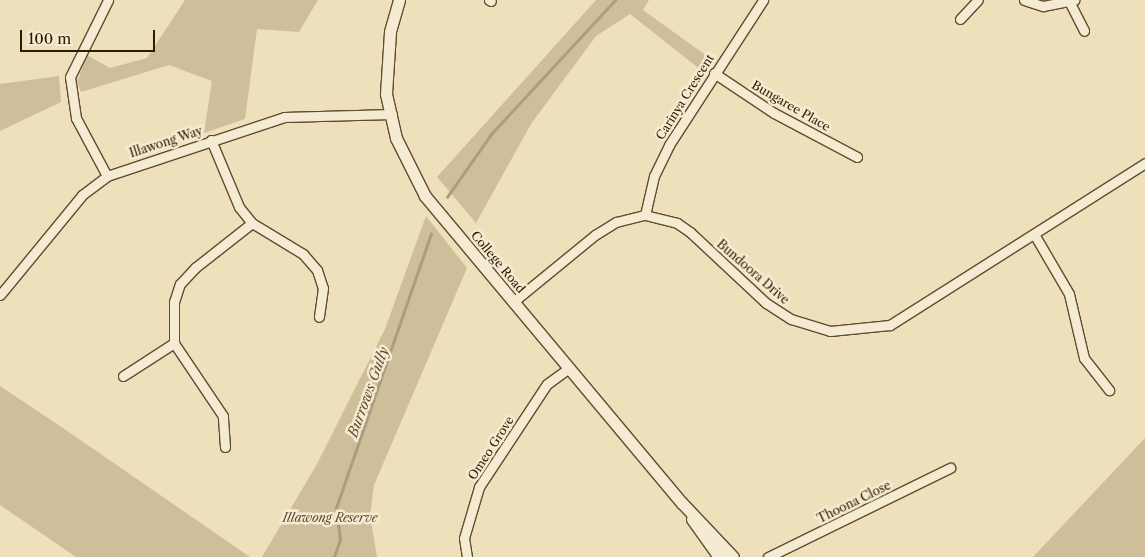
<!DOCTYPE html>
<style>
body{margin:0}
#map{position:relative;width:1145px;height:557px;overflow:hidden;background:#eee0ba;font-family:"Libre Caslon Text",serif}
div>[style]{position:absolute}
.green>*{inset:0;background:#cebe9a}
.stream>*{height:2.5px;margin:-1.25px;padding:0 1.25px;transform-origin:1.25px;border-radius:1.25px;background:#ad9d7b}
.roads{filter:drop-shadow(1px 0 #604c2e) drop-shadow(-1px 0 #604c2e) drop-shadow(0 1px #604c2e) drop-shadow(0 -1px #604c2e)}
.street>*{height:9px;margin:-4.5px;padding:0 4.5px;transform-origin:4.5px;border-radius:4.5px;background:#f4ebd2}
.secondary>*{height:11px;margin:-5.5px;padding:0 5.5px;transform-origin:5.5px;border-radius:5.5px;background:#f4ebd2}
span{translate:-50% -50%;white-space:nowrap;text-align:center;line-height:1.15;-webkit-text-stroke:5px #f4ebd2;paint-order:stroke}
.street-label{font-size:12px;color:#301a00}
.park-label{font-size:12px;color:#5f4b2e;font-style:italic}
.water-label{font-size:14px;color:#624e31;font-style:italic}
.scale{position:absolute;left:20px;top:30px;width:135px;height:22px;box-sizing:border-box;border:2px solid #301a00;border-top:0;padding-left:6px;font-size:15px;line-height:18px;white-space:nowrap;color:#301a00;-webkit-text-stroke:4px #f4ebd2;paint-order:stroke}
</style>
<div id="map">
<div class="green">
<i style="clip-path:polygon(185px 0,318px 0,299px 32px,257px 29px,245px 119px,204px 133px,212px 81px,169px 65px,81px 92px,77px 82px,87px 55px,110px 68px,147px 58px)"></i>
<i style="clip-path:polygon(596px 0,649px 0,643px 10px,707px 56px,701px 70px,630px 14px,596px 36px,531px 124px,476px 223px,437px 177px)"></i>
<i style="clip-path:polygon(59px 76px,61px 102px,0 131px,0 84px)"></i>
<i style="clip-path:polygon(426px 216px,467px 268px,374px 485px,370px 516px,377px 557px,262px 557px,317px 464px,385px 329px)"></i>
<i style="clip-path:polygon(0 386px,60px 426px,250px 557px,76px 557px,0 505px)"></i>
<i style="clip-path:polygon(1145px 438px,1145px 557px,1033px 557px)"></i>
</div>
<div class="stream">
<i style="left:447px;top:197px;width:78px;rotate:-54.9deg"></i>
<i style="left:492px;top:133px;width:181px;rotate:-47.2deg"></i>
<i style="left:334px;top:557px;width:18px;rotate:-71deg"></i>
<i style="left:340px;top:540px;width:32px;rotate:-97deg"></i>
<i style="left:336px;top:508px;width:290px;rotate:-70.9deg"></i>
</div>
<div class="roads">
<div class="street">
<i style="left:489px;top:0;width:2px;rotate:27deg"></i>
<i style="left:1024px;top:0;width:20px;rotate:18deg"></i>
<i style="left:1043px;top:6px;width:32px;rotate:-11deg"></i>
<i style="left:1070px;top:3px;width:31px;rotate:63deg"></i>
<i style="left:960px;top:19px;width:26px;rotate:-47deg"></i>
<i style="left:714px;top:73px;width:72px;rotate:33.7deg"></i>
<i style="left:774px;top:113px;width:94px;rotate:27.9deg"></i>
<i style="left:211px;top:140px;width:73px;rotate:67.3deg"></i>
<i style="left:239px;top:207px;width:21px;rotate:51deg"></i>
<i style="left:252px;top:223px;width:60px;rotate:31.3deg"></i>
<i style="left:303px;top:254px;width:21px;rotate:49deg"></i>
<i style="left:317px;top:270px;width:19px;rotate:72deg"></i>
<i style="left:323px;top:288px;width:29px;rotate:98deg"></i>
<i style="left:107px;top:176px;width:66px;rotate:-118.1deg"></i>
<i style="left:76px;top:118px;width:41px;rotate:-98.3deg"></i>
<i style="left:70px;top:77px;width:86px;rotate:-63.7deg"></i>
<i style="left:645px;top:215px;width:40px;rotate:-77deg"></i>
<i style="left:654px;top:176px;width:34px;rotate:-64deg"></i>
<i style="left:669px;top:145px;width:173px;rotate:-57deg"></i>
<i style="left:1034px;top:234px;width:69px;rotate:59.7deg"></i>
<i style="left:1069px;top:294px;width:66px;rotate:76.8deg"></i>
<i style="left:1084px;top:358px;width:41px;rotate:52deg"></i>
<i style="left:0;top:295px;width:129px;rotate:-50.6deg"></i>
<i style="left:82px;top:195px;width:31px;rotate:-37deg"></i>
<i style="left:107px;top:176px;width:187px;rotate:-18.4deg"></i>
<i style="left:284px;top:117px;width:108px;rotate:-1.6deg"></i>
<i style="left:513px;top:302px;width:106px;rotate:-39.3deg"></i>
<i style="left:595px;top:235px;width:25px;rotate:-32deg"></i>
<i style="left:616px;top:222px;width:30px;rotate:-14deg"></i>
<i style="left:645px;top:215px;width:33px;rotate:14deg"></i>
<i style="left:677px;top:223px;width:16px;rotate:35deg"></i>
<i style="left:690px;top:232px;width:104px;rotate:43.1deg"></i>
<i style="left:766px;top:303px;width:30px;rotate:33deg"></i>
<i style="left:791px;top:319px;width:41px;rotate:17.1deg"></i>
<i style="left:830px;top:331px;width:60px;rotate:-5.7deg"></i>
<i style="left:890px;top:325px;width:302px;rotate:-32.4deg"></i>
<i style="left:123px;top:376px;width:61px;rotate:-32.9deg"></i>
<i style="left:225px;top:447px;width:31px;rotate:-94deg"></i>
<i style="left:223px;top:416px;width:88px;rotate:-123.9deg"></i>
<i style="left:174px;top:343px;width:41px;rotate:-90deg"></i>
<i style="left:174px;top:302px;width:19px;rotate:-72deg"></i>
<i style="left:180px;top:284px;width:23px;rotate:-47deg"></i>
<i style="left:196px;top:267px;width:71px;rotate:-38.2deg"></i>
<i style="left:467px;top:557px;width:19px;rotate:-99deg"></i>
<i style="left:464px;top:538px;width:53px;rotate:-73.6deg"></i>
<i style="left:479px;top:487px;width:123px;rotate:-56.6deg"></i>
<i style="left:547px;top:384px;width:27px;rotate:-36deg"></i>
<i style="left:768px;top:557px;width:203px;rotate:-26.1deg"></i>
</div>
<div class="secondary">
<i style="left:399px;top:0;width:33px;rotate:106deg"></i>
<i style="left:390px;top:32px;width:62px;rotate:93.7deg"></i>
<i style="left:386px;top:94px;width:45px;rotate:77.2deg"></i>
<i style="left:396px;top:138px;width:65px;rotate:63.4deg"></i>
<i style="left:425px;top:196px;width:400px;rotate:50.1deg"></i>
<i style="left:682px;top:503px;width:74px;rotate:46.6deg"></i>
<i style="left:692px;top:519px;width:47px;rotate:54.6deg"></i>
</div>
</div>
<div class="street-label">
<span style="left:685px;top:97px;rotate:-58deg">Carinya Crescent</span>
<span style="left:791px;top:106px;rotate:30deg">Bungaree Place</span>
<span style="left:166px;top:142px;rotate:-18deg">Illawong Way</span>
<span style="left:498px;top:262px;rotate:50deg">College Road</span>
<span style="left:753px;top:272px;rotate:41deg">Bundoora Drive</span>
<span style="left:491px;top:448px;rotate:-57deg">Omeo Grove</span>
<span style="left:854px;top:502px;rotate:-26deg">Thoona Close</span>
</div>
<div class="park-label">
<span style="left:330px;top:518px">Illawong Reserve</span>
</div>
<div class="water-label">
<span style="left:368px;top:392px;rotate:-70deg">Burrows Gully</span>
</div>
<div class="scale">100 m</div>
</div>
